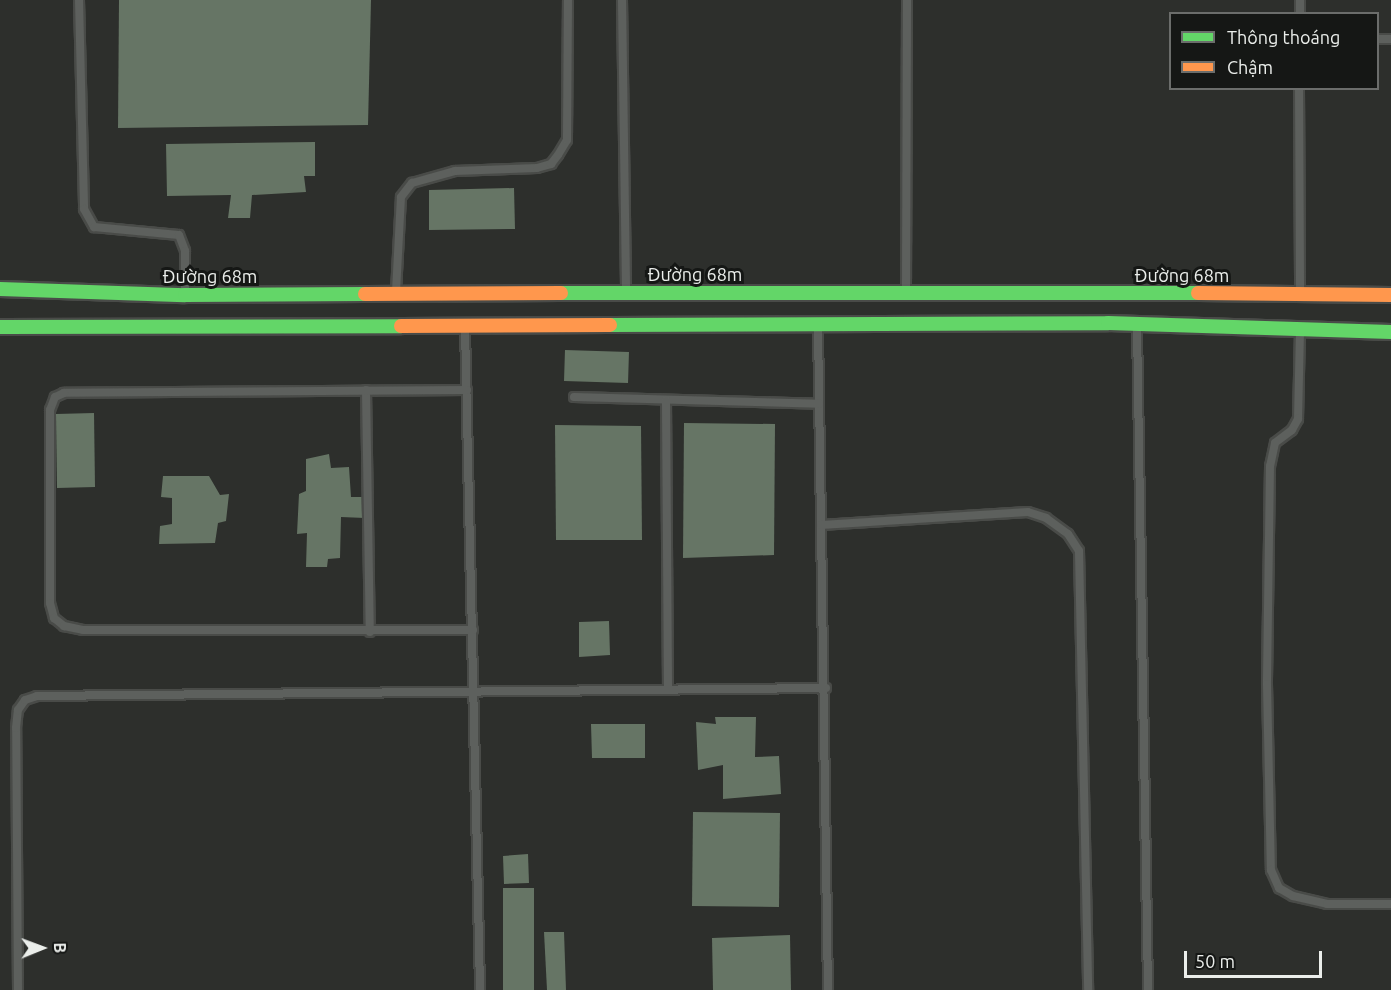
<!DOCTYPE html>
<meta charset="utf-8">
<style>
body{margin:0}
#map{position:relative;width:1391px;height:990px;overflow:hidden;background:#2d2f2c;font-family:Ubuntu,sans-serif}
div>[style]{position:absolute}
.building>*{inset:0;background:#667565}
.roads{filter:drop-shadow(2px 0 #494b48) drop-shadow(-2px 0 #494b48) drop-shadow(0 2px #494b48) drop-shadow(0 -2px #494b48)}
.lane>*{height:8px;margin:-4px;padding:0 4px;transform-origin:4px;border-radius:4px;background:#5d605d}
.fast>*{height:14px;margin:-7px;padding:0 7px;transform-origin:7px;border-radius:7px;background:#63d668}
.slow>*{height:14px;margin:-7px;padding:0 7px;transform-origin:7px;border-radius:7px;background:#ff974d}
span{translate:-50% -50%;white-space:nowrap;text-align:center;line-height:1.15;-webkit-text-stroke:6px #151715;paint-order:stroke}
.street-label{font-size:18px;color:#ebeeeb}
.legend{position:absolute;left:1169px;top:12px;width:210px;height:78px;box-sizing:border-box;background:#151715;border:2px solid #6b6d6b;margin:0;padding:8px 10px;list-style:none;font-size:18px;color:#ebeeeb}
.legend li{display:flex;align-items:center;gap:12px;height:30px}
.legend b{width:30px;border:2px solid #6b6d6b}
.north{position:absolute;left:12px;top:918px;width:60px;height:60px;-webkit-text-stroke:4px #151715;paint-order:stroke;rotate:89deg;font-size:16px;font-weight:700;line-height:24px;text-align:center;color:#ebeeeb}
.north::after{content:'';display:block;margin:auto;width:21px;height:27px;background:#ebeeeb;clip-path:polygon(50% 0,100% 100%,50% 72%,0 100%)}
.scale{position:absolute;left:1184px;top:951px;width:138px;height:27px;box-sizing:border-box;border:3px solid #ebeeeb;border-top:0;padding-left:8px;font-size:18px;line-height:21px;white-space:nowrap;color:#ebeeeb;-webkit-text-stroke:4px #151715;paint-order:stroke}
</style>
<div id="map">
<div class="building">
<i style="clip-path:polygon(119px 0,371px 0,368px 125px,118px 128px)"></i>
<i style="clip-path:polygon(315px 142px,315px 176px,304px 176px,306px 192px,252px 195px,250px 218px,228px 218px,231px 195px,167px 196px,166px 144px)"></i>
<i style="clip-path:polygon(514px 188px,515px 229px,429px 230px,429px 190px)"></i>
<i style="clip-path:polygon(565px 350px,629px 352px,628px 383px,564px 381px)"></i>
<i style="clip-path:polygon(94px 413px,95px 487px,57px 488px,56px 414px)"></i>
<i style="clip-path:polygon(684px 423px,775px 424px,774px 555px,683px 558px)"></i>
<i style="clip-path:polygon(555px 425px,641px 426px,642px 540px,556px 540px)"></i>
<i style="clip-path:polygon(329px 454px,331px 468px,349px 467px,351px 497px,363px 497px,365px 518px,341px 517px,340px 558px,328px 559px,327px 567px,306px 567px,307px 533px,297px 534px,299px 494px,306px 491px,306px 459px)"></i>
<i style="clip-path:polygon(163px 476px,209px 476px,220px 495px,229px 494px,226px 521px,218px 523px,215px 543px,159px 544px,160px 526px,172px 524px,172px 498px,161px 497px)"></i>
<i style="clip-path:polygon(609px 621px,610px 655px,579px 657px,579px 622px)"></i>
<i style="clip-path:polygon(715px 717px,756px 717px,755px 757px,779px 756px,781px 794px,723px 799px,723px 765px,698px 770px,696px 722px,716px 724px)"></i>
<i style="clip-path:polygon(591px 724px,645px 724px,645px 758px,592px 758px)"></i>
<i style="clip-path:polygon(693px 812px,780px 813px,779px 907px,692px 906px)"></i>
<i style="clip-path:polygon(528px 854px,529px 883px,504px 884px,503px 856px)"></i>
<i style="clip-path:polygon(503px 888px,534px 888px,534px 990px,503px 990px)"></i>
<i style="clip-path:polygon(544px 932px,564px 932px,566px 990px,547px 990px)"></i>
<i style="clip-path:polygon(790px 935px,791px 990px,713px 990px,712px 938px)"></i>
</div>
<div class="roads">
<div class="lane">
<i style="left:79px;top:0;width:209px;rotate:88.6deg"></i>
<i style="left:84px;top:209px;width:21px;rotate:61deg"></i>
<i style="left:94px;top:227px;width:85px;rotate:5.4deg"></i>
<i style="left:179px;top:235px;width:17px;rotate:69deg"></i>
<i style="left:185px;top:251px;width:43px;rotate:90deg"></i>
<i style="left:622px;top:0;width:292px;rotate:89.2deg"></i>
<i style="left:1300px;top:14px;width:14px;rotate:-90deg"></i>
<i style="left:1378px;top:39px;width:13px"></i>
<i style="left:1299px;top:88px;width:206px;rotate:89.7deg"></i>
<i style="left:906px;top:289px;width:289px;rotate:-89.8deg"></i>
<i style="left:396px;top:292px;width:95px;rotate:-87deg"></i>
<i style="left:401px;top:197px;width:18px;rotate:-52deg"></i>
<i style="left:412px;top:183px;width:45px;rotate:-15.6deg"></i>
<i style="left:455px;top:171px;width:82px;rotate:-2.1deg"></i>
<i style="left:537px;top:168px;width:15px;rotate:-16deg"></i>
<i style="left:551px;top:164px;width:11px;rotate:-52deg"></i>
<i style="left:558px;top:155px;width:17px;rotate:-59deg"></i>
<i style="left:567px;top:140px;width:140px;rotate:-89.6deg"></i>
<i style="left:818px;top:326px;width:664px;rotate:89.14deg"></i>
<i style="left:1137px;top:326px;width:664px;rotate:89.05deg"></i>
<i style="left:465px;top:327px;width:663px;rotate:88.7deg"></i>
<i style="left:1300px;top:331px;width:88px;rotate:91.3deg"></i>
<i style="left:1298px;top:419px;width:13px;rotate:119deg"></i>
<i style="left:1292px;top:430px;width:21px;rotate:143deg"></i>
<i style="left:1275px;top:443px;width:24px;rotate:102deg"></i>
<i style="left:1270px;top:466px;width:218px;rotate:90.8deg"></i>
<i style="left:1267px;top:684px;width:186px;rotate:88.8deg"></i>
<i style="left:1271px;top:870px;width:20px;rotate:66deg"></i>
<i style="left:1279px;top:888px;width:16px;rotate:30deg"></i>
<i style="left:1293px;top:896px;width:35px;rotate:13deg"></i>
<i style="left:1327px;top:904px;width:64px"></i>
<i style="left:366px;top:390px;width:242px;rotate:89.1deg"></i>
<i style="left:467px;top:390px;width:403px;rotate:179.6deg"></i>
<i style="left:64px;top:393px;width:10px;rotate:156deg"></i>
<i style="left:55px;top:397px;width:14px;rotate:111deg"></i>
<i style="left:50px;top:410px;width:193px;rotate:90deg"></i>
<i style="left:50px;top:603px;width:16px;rotate:75deg"></i>
<i style="left:54px;top:618px;width:13px;rotate:39deg"></i>
<i style="left:64px;top:626px;width:19px;rotate:12deg"></i>
<i style="left:83px;top:630px;width:390px"></i>
<i style="left:574px;top:397px;width:245px;rotate:1.6deg"></i>
<i style="left:666px;top:400px;width:289px;rotate:89.6deg"></i>
<i style="left:821px;top:525px;width:207px;rotate:-3.6deg"></i>
<i style="left:1028px;top:512px;width:19px;rotate:18deg"></i>
<i style="left:1046px;top:518px;width:27px;rotate:36deg"></i>
<i style="left:1068px;top:534px;width:20px;rotate:57deg"></i>
<i style="left:1079px;top:551px;width:439px;rotate:88.8deg"></i>
<i style="left:18px;top:990px;width:262px;rotate:-90.4deg"></i>
<i style="left:16px;top:728px;width:18px;rotate:-84deg"></i>
<i style="left:18px;top:710px;width:12px;rotate:-55deg"></i>
<i style="left:25px;top:700px;width:13px;rotate:-18deg"></i>
<i style="left:37px;top:696px;width:789px;rotate:-0.58deg"></i>
</div>
<div class="fast">
<i style="left:0;top:289px;width:185px;rotate:1.9deg"></i>
<i style="left:185px;top:295px;width:180px;rotate:-0.3deg"></i>
<i style="left:561px;top:293px;width:637px"></i>
<i style="left:610px;top:325px;width:498px;rotate:-0.2deg"></i>
<i style="left:1108px;top:323px;width:283px;rotate:1.8deg"></i>
<i style="left:0;top:327px;width:401px;rotate:-0.1deg"></i>
</div>
<div class="slow">
<i style="left:1198px;top:293px;width:193px;rotate:0.6deg"></i>
<i style="left:365px;top:294px;width:196px;rotate:-0.3deg"></i>
<i style="left:401px;top:326px;width:209px;rotate:-0.3deg"></i>
</div>
</div>
<div class="street-label">
<span style="left:695px;top:274px">Đường 68m</span>
<span style="left:1182px;top:275px">Đường 68m</span>
<span style="left:210px;top:276px">Đường 68m</span>
</div>
<ul class="legend">
<li><b style="height:8px;background:#63d668"></b>Thông thoáng</li>
<li><b style="height:8px;background:#ff974d"></b>Chậm</li>
</ul>
<div class="north">B</div>
<div class="scale">50 m</div>
</div>
